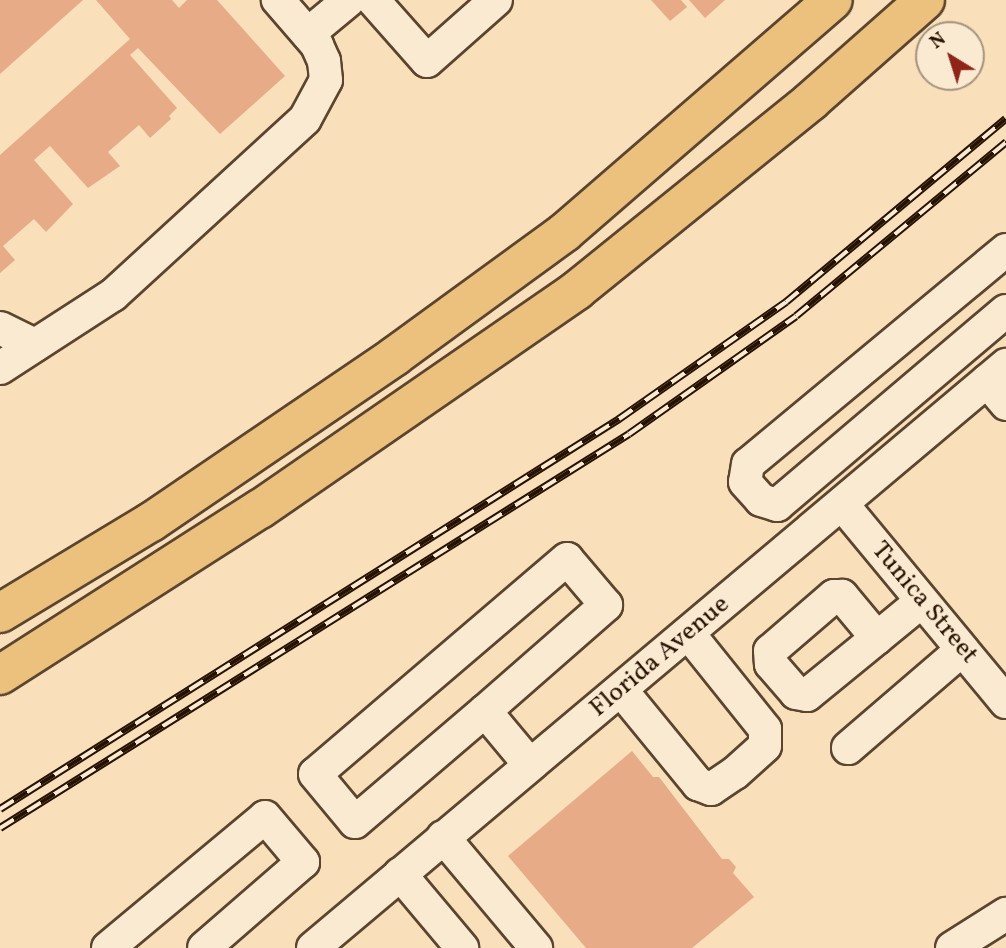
<!DOCTYPE html>
<style>
body{margin:0}
#map{position:relative;width:1006px;height:948px;overflow:hidden;background:#f9dfba;font-family:Vollkorn,serif}
div>[style]{position:absolute}
.building>*{inset:0;background:#e7ab88}
.roads{filter:drop-shadow(2px 0 #5b452f) drop-shadow(-2px 0 #5b452f) drop-shadow(0 2px #5b452f) drop-shadow(0 -2px #5b452f)}
.minor>*{height:32px;margin:-16px;padding:0 16px;transform-origin:16px;border-radius:16px;background:#fbead2}
.highway>*{height:38px;margin:-19px;padding:0 19px;transform-origin:19px;border-radius:19px;background:#ecc07d}
.rail>*{height:8px;margin-top:-4px;transform-origin:0;background:repeating-linear-gradient(90deg,#fbead2 0 16px,#261201 0 32px);box-sizing:border-box;border-block:2px solid #261201}
span{translate:-50% -50%;white-space:nowrap;text-align:center;line-height:1.15;-webkit-text-stroke:7px #fbead2;paint-order:stroke}
.street-label{font-size:26px;color:#261201}
.north{position:absolute;left:915px;top:21px;width:70px;height:70px;box-sizing:border-box;background:#fbead2;border:2px solid #a6947e;border-radius:50%;rotate:322deg;font-size:19px;font-weight:700;line-height:28px;text-align:center;color:#261201}
.north::after{content:'';display:block;margin:auto;width:24px;height:32px;background:#8f2418;clip-path:polygon(50% 0,100% 100%,50% 72%,0 100%)}
</style>
<div id="map">
<div class="building">
<i style="clip-path:polygon(0 0,83px 0,0 74px)"></i>
<i style="clip-path:polygon(96px 0,172px 0,179px 8px,187px 0,217px 0,285px 76px,220px 134px,138px 48px,130px 55px,177px 108px,169px 116px,171px 119px,150px 138px,139px 125px,108px 152px,120px 166px,88px 188px,50px 146px,34px 160px,73px 204px,46px 232px,34px 219px,3px 246px,15px 260px,0 273px,0 155px,130px 39px)"></i>
<i style="clip-path:polygon(651px 0,681px 0,687px 7px,670px 21px)"></i>
<i style="clip-path:polygon(689px 0,725px 0,705px 18px)"></i>
<i style="clip-path:polygon(632px 751px,653px 777px,659px 777px,722px 859px,729px 859px,736px 867px,733px 873px,754px 897px,692px 948px,586px 948px,508px 856px)"></i>
</div>
<div class="roads">
<div class="minor">
<i style="left:373px;top:0;width:81px;rotate:48.5deg"></i>
<i style="left:427px;top:61px;width:92px;rotate:-41.5deg"></i>
<i style="left:308px;top:34px;width:53px;rotate:-39.7deg"></i>
<i style="left:1006px;top:250px;width:335px;rotate:140.3deg"></i>
<i style="left:748px;top:464px;width:18px;rotate:99deg"></i>
<i style="left:745px;top:482px;width:24px;rotate:48deg"></i>
<i style="left:761px;top:500px;width:17px;rotate:17deg"></i>
<i style="left:777px;top:505px;width:300px;rotate:-40.3deg"></i>
<i style="left:0;top:328px;width:39px;rotate:26deg"></i>
<i style="left:0;top:368px;width:135px;rotate:-32.9deg"></i>
<i style="left:113px;top:295px;width:260px;rotate:-42.5deg"></i>
<i style="left:305px;top:119px;width:44px;rotate:-61.7deg"></i>
<i style="left:326px;top:80px;width:19px;rotate:-96deg"></i>
<i style="left:324px;top:61px;width:17px;rotate:-114deg"></i>
<i style="left:317px;top:45px;width:60px;rotate:-130.9deg"></i>
<i style="left:987px;top:381px;width:30px;rotate:50deg"></i>
<i style="left:842px;top:504px;width:257px;rotate:50.4deg"></i>
<i style="left:877px;top:638px;width:55px;rotate:-129.8deg"></i>
<i style="left:842px;top:596px;width:8px;rotate:180deg"></i>
<i style="left:834px;top:596px;width:84px;rotate:139.3deg"></i>
<i style="left:770px;top:651px;width:13px;rotate:86deg"></i>
<i style="left:771px;top:664px;width:38px;rotate:49deg"></i>
<i style="left:796px;top:693px;width:11px;rotate:10deg"></i>
<i style="left:807px;top:695px;width:90px;rotate:-39.2deg"></i>
<i style="left:877px;top:638px;width:58px;rotate:-39.4deg"></i>
<i style="left:621px;top:690px;width:122px;rotate:50.7deg"></i>
<i style="left:698px;top:784px;width:14px;rotate:21deg"></i>
<i style="left:711px;top:789px;width:29px;rotate:-34deg"></i>
<i style="left:735px;top:773px;width:40px;rotate:-42deg"></i>
<i style="left:765px;top:746px;width:17px;rotate:-90deg"></i>
<i style="left:765px;top:729px;width:123px;rotate:-128.7deg"></i>
<i style="left:485px;top:711px;width:161px;rotate:-41.2deg"></i>
<i style="left:606px;top:605px;width:60px;rotate:-130.3deg"></i>
<i style="left:567px;top:559px;width:331px;rotate:139.5deg"></i>
<i style="left:315px;top:774px;width:62px;rotate:50.2deg"></i>
<i style="left:355px;top:822px;width:171px;rotate:-40.5deg"></i>
<i style="left:485px;top:711px;width:70px;rotate:50.2deg"></i>
<i style="left:848px;top:748px;width:150px;rotate:-40.7deg"></i>
<i style="left:443px;top:837px;width:145px;rotate:50deg"></i>
<i style="left:400px;top:874px;width:97px;rotate:50deg"></i>
<i style="left:108px;top:948px;width:204px;rotate:-39.8deg"></i>
<i style="left:265px;top:817px;width:59px;rotate:49.8deg"></i>
<i style="left:303px;top:862px;width:131px;rotate:139deg"></i>
<i style="left:313px;top:948px;width:906px;rotate:-40.07deg"></i>
<i style="left:952px;top:948px;width:64px;rotate:-32.2deg"></i>
</div>
<div class="highway">
<i style="left:0;top:613px;width:176px;rotate:-31.1deg"></i>
<i style="left:151px;top:522px;width:295px;rotate:-34.2deg"></i>
<i style="left:395px;top:356px;width:210px;rotate:-36.1deg"></i>
<i style="left:565px;top:232px;width:354px;rotate:-40.9deg"></i>
<i style="left:0;top:675px;width:308px;rotate:-32.6deg"></i>
<i style="left:260px;top:509px;width:385px;rotate:-34.6deg"></i>
<i style="left:577px;top:290px;width:301px;rotate:-38.9deg"></i>
<i style="left:811px;top:101px;width:152px;rotate:-41.5deg"></i>
</div>
</div>
<div class="rail">
<i style="left:0;top:809px;width:732px;rotate:-32.21deg"></i>
<i style="left:619px;top:419px;width:204px;rotate:-35deg"></i>
<i style="left:786px;top:302px;width:286px;rotate:-39.8deg"></i>
<i style="left:0;top:828px;width:742px;rotate:-32.06deg"></i>
<i style="left:629px;top:434px;width:204px;rotate:-35.2deg"></i>
<i style="left:796px;top:316px;width:273px;rotate:-39.6deg"></i>
</div>
<div class="street-label">
<span style="left:924px;top:603px;rotate:50deg">Tunica Street</span>
<span style="left:660px;top:657px;rotate:-40deg">Florida Avenue</span>
</div>
<div class="north">N</div>
</div>
